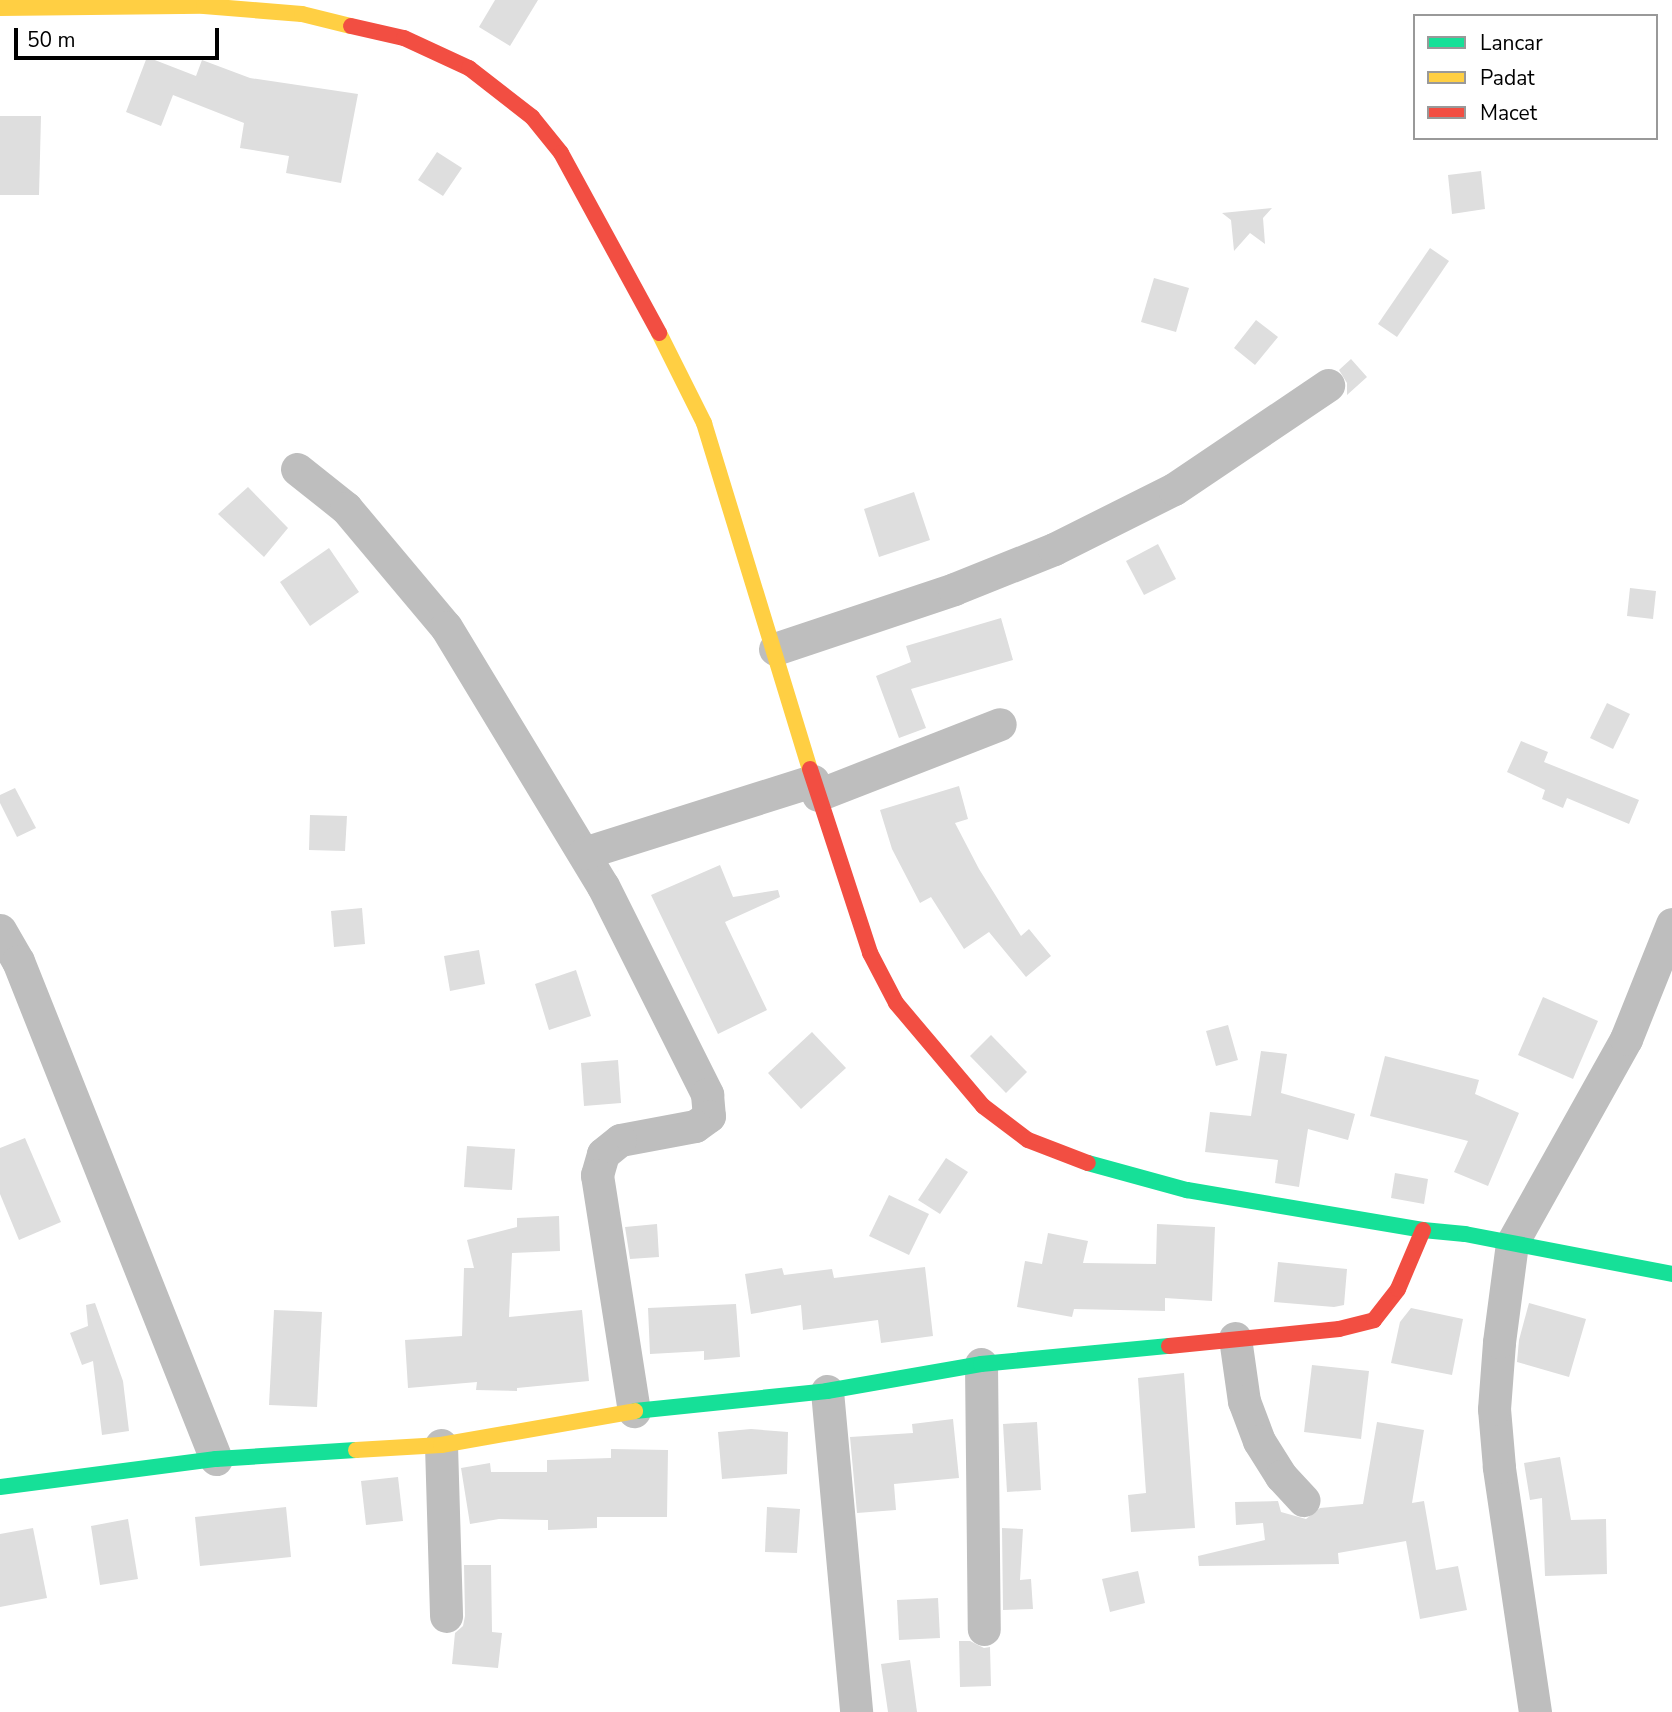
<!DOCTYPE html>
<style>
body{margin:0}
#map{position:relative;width:1672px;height:1712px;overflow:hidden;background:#fff;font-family:"Nunito Sans",sans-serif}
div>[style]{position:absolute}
.building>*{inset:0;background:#dedede}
.street>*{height:33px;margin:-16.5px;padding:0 16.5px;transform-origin:16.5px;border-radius:16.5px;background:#bebebe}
.fast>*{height:16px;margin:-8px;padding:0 8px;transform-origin:8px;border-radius:8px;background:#16e098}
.slow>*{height:16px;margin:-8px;padding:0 8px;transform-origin:8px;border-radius:8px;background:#ffcf43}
.jam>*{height:16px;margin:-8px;padding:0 8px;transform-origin:8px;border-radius:8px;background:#f24e42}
span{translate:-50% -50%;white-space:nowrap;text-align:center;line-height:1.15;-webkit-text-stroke:6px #fff;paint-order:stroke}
.legend{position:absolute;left:1413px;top:14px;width:245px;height:126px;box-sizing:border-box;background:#fff;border:2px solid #999;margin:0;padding:9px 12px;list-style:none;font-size:21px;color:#000}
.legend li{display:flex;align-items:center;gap:14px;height:35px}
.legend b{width:35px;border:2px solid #999}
.scale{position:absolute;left:14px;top:28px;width:205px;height:32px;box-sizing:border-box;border:4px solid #000;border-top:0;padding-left:9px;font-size:21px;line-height:24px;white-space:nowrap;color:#000;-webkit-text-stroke:5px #fff;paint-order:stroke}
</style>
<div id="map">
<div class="building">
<i style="clip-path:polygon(495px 0,538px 0,510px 46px,479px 27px)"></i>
<i style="clip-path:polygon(147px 57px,196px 76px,202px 60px,250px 78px,358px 94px,341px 183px,286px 173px,289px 156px,240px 148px,244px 123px,173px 95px,161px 126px,126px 112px)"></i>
<i style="clip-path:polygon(0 116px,41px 116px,39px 195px,0 195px)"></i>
<i style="clip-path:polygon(437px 152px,462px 168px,443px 196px,418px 180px)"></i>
<i style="clip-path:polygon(1481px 171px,1485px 209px,1452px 214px,1448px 175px)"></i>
<i style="clip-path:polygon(1272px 208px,1263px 218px,1265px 244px,1250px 233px,1234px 251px,1231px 220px,1222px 213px)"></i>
<i style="clip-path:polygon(1430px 248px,1449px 261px,1397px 337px,1378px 324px)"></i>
<i style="clip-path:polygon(1154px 278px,1189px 288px,1176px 332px,1141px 322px)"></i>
<i style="clip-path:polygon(1256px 320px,1278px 337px,1255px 365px,1234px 348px)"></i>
<i style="clip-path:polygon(1351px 359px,1367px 377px,1347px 395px,1347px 383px,1339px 370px)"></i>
<i style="clip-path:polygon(248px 487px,288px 528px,264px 557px,218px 514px)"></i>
<i style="clip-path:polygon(914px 492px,930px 540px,879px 557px,864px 509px)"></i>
<i style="clip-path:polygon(1158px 544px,1176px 579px,1144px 595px,1126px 561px)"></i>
<i style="clip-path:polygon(329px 548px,359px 592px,310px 626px,280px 582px)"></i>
<i style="clip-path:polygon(1630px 588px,1656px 591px,1653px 619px,1627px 616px)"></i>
<i style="clip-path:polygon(1001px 618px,1013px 660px,911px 689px,926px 728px,899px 738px,876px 676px,911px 662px,906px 646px)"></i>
<i style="clip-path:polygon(1607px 703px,1630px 714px,1613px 749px,1590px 738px)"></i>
<i style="clip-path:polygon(1521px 741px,1548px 752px,1544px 762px,1639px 800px,1629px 824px,1567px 798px,1563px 808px,1542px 799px,1545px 790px,1507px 772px)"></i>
<i style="clip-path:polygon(959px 786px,968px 819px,955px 823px,979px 869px,1021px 936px,1029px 929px,1051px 956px,1026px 977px,989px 932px,964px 949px,931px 897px,920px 903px,892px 849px,880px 810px)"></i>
<i style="clip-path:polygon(15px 788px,36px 828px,17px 837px,0 803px,0 795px)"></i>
<i style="clip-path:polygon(310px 815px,347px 816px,345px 851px,309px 850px)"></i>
<i style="clip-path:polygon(720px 865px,733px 897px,778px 890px,780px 897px,725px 922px,767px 1010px,718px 1034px,651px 895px)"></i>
<i style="clip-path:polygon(362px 908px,365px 944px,334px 947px,331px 911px)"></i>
<i style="clip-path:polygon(479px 950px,485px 984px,450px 991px,444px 956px)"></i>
<i style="clip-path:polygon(576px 970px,591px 1016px,549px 1030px,535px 984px)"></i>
<i style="clip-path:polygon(1543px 997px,1598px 1021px,1573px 1079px,1518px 1055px)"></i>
<i style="clip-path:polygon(1228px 1025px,1238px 1060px,1216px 1066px,1206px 1031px)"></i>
<i style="clip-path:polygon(812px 1032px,846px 1068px,801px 1109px,768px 1073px)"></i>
<i style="clip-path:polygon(991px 1035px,1027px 1072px,1006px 1093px,970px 1056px)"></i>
<i style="clip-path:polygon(1261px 1051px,1287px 1054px,1281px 1093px,1355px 1114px,1348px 1140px,1308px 1129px,1299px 1187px,1275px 1183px,1278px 1160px,1205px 1152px,1210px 1112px,1251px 1116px)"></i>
<i style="clip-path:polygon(1385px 1056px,1479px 1080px,1475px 1094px,1519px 1113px,1488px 1186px,1454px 1172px,1468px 1141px,1370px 1116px)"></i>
<i style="clip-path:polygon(618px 1060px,621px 1103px,584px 1106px,581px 1063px)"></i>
<i style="clip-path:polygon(25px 1138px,61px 1222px,19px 1240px,0 1194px,0 1148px)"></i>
<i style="clip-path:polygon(467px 1146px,515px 1149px,512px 1190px,464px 1187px)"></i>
<i style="clip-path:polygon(946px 1158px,968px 1172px,940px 1214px,918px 1200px)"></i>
<i style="clip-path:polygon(1395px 1173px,1428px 1179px,1424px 1204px,1391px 1198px)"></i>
<i style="clip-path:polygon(889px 1195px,929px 1214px,909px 1255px,869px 1236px)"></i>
<i style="clip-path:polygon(559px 1216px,560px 1251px,512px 1253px,509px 1317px,582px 1310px,589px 1381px,517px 1388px,517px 1391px,476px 1390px,477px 1382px,408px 1388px,405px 1340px,462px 1336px,464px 1268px,474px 1268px,467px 1240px,517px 1227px,517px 1218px)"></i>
<i style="clip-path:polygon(657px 1224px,659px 1257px,630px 1259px,625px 1227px)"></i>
<i style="clip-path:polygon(1157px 1224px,1215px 1227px,1212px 1301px,1165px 1298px,1165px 1311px,1074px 1309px,1072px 1317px,1017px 1307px,1025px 1261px,1042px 1264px,1048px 1233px,1088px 1241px,1083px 1263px,1156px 1264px)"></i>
<i style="clip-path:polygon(1278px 1262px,1347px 1269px,1344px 1305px,1334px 1307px,1274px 1302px)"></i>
<i style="clip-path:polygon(925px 1267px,933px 1336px,881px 1343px,878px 1320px,803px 1330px,801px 1305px,751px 1314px,745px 1274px,782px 1268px,784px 1275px,832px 1269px,834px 1278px)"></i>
<i style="clip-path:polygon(95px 1303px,123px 1381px,129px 1431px,102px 1435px,93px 1361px,82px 1365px,70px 1333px,88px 1326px,86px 1305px)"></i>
<i style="clip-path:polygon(1529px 1303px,1586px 1319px,1569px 1377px,1517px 1362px,1519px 1340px)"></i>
<i style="clip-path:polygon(736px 1304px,740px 1357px,704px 1360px,704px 1351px,650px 1354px,648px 1308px)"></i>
<i style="clip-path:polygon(1411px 1308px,1463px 1319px,1452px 1375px,1391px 1363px,1400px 1322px)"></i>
<i style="clip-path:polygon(274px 1310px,322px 1312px,317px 1407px,269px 1405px)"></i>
<i style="clip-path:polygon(1312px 1365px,1369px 1371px,1361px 1439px,1304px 1432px)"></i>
<i style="clip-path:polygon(1184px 1373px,1195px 1528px,1131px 1532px,1128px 1495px,1146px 1493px,1138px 1378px)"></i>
<i style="clip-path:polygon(953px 1419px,959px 1478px,894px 1484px,896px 1510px,857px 1513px,850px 1437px,913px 1433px,912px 1424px)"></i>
<i style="clip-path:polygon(1037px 1422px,1041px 1490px,1007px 1492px,1003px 1424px)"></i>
<i style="clip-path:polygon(1377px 1422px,1424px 1430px,1412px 1503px,1424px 1501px,1436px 1570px,1458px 1566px,1467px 1610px,1420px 1619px,1406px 1541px,1338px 1553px,1339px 1564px,1199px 1566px,1198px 1556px,1265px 1540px,1263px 1523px,1236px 1525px,1235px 1502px,1278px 1501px,1281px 1512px,1306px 1519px,1320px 1508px,1363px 1504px)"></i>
<i style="clip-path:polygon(751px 1429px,788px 1432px,787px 1474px,722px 1479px,718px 1432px)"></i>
<i style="clip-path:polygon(611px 1449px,668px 1450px,667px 1517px,597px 1517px,597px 1528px,548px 1530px,548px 1520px,499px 1519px,470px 1524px,461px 1468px,490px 1463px,491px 1472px,547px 1472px,547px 1460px,611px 1458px)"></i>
<i style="clip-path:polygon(1560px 1457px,1571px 1520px,1606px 1519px,1607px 1574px,1545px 1576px,1542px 1498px,1530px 1500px,1524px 1463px)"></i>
<i style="clip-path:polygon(398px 1477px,403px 1521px,366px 1525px,361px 1481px)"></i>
<i style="clip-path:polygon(286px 1507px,291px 1557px,200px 1566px,195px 1517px)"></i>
<i style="clip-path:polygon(767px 1507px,800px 1509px,797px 1553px,765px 1552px)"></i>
<i style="clip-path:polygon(128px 1519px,138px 1579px,100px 1585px,91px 1526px)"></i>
<i style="clip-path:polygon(33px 1528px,47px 1598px,0 1607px,0 1534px)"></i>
<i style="clip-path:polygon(1002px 1528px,1023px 1529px,1020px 1580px,1031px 1579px,1033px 1609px,1003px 1610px)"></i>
<i style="clip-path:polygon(464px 1565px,491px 1565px,492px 1632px,502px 1633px,498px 1668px,452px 1664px,455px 1633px,463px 1626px,465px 1616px)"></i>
<i style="clip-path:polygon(1138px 1571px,1145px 1603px,1110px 1612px,1102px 1579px)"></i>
<i style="clip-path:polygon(938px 1598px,940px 1638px,899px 1640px,897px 1600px)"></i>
<i style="clip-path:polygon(959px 1641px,970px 1641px,984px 1648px,990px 1647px,991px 1686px,960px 1687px)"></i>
<i style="clip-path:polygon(910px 1660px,917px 1712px,888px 1712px,881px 1664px)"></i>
</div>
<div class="street">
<i style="left:297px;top:469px;width:63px;rotate:38.5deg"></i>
<i style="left:346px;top:508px;width:155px;rotate:50deg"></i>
<i style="left:446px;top:627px;width:303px;rotate:58.8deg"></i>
<i style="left:603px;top:886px;width:233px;rotate:63.4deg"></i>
<i style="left:707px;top:1094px;width:22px;rotate:85deg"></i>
<i style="left:709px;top:1116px;width:17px;rotate:144deg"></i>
<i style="left:695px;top:1126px;width:76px;rotate:169.4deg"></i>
<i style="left:620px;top:1140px;width:22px;rotate:141deg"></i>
<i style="left:603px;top:1154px;width:22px;rotate:106deg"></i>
<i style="left:597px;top:1175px;width:239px;rotate:81.1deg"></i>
<i style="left:775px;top:649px;width:189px;rotate:-18.5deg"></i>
<i style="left:954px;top:589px;width:108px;rotate:-21.8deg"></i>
<i style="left:1054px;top:549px;width:134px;rotate:-26.6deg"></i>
<i style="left:1174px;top:489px;width:186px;rotate:-34deg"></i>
<i style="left:818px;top:795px;width:195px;rotate:-21.3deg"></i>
<i style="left:584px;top:853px;width:240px;rotate:-17.5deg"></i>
<i style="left:0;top:930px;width:36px;rotate:60deg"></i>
<i style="left:18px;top:961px;width:536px;rotate:68.32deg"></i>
<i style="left:1235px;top:1338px;width:64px;rotate:81.9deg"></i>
<i style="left:1244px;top:1401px;width:43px;rotate:69.4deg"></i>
<i style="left:1259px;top:1441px;width:41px;rotate:57.8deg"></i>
<i style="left:1281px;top:1476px;width:33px;rotate:47deg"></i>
<i style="left:981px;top:1364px;width:265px;rotate:89.4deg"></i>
<i style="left:827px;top:1391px;width:322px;rotate:84.8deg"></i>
<i style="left:441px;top:1445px;width:171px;rotate:88.3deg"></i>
<i style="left:1535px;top:1712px;width:248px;rotate:-98.4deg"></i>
<i style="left:1499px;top:1467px;width:58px;rotate:-94.9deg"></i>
<i style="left:1494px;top:1409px;width:67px;rotate:-85.7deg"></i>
<i style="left:1499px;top:1342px;width:100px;rotate:-82.5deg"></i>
<i style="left:1512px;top:1243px;width:234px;rotate:-60.8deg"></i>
<i style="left:1626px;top:1039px;width:124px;rotate:-68.2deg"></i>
</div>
<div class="fast">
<i style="left:1088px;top:1163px;width:103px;rotate:15.3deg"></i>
<i style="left:1187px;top:1190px;width:239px;rotate:9.6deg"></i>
<i style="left:1423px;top:1230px;width:42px;rotate:5.4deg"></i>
<i style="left:1465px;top:1234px;width:211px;rotate:10.9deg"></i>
<i style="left:635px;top:1411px;width:193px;rotate:-5.9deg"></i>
<i style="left:827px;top:1391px;width:156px;rotate:-9.9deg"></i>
<i style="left:981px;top:1364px;width:189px;rotate:-5.5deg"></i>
<i style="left:0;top:1487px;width:218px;rotate:-7.4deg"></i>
<i style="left:216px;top:1459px;width:140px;rotate:-3.7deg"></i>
</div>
<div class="slow">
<i style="left:0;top:8px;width:204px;rotate:-0.6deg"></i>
<i style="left:204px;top:6px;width:98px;rotate:4.7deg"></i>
<i style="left:302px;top:14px;width:50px;rotate:13.8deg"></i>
<i style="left:659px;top:333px;width:101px;rotate:63.4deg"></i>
<i style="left:704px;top:423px;width:362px;rotate:73deg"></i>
<i style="left:356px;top:1450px;width:85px;rotate:-3.4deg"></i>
<i style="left:441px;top:1445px;width:197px;rotate:-9.9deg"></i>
</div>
<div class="jam">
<i style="left:351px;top:26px;width:54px;rotate:12.8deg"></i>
<i style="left:404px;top:38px;width:72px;rotate:24.8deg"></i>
<i style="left:469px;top:68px;width:80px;rotate:37.9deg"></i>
<i style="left:532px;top:117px;width:46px;rotate:51.1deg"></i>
<i style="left:561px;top:153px;width:205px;rotate:61.4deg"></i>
<i style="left:810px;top:769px;width:194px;rotate:71.9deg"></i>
<i style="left:870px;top:953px;width:56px;rotate:62.5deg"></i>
<i style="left:896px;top:1003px;width:135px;rotate:49.8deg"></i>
<i style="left:983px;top:1106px;width:56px;rotate:37.1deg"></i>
<i style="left:1028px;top:1140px;width:64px;rotate:21deg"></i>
<i style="left:1169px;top:1346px;width:171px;rotate:-5.7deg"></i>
<i style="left:1339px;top:1329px;width:36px;rotate:-14deg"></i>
<i style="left:1374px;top:1320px;width:39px;rotate:-52deg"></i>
<i style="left:1398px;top:1289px;width:64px;rotate:-67deg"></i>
</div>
<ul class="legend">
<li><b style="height:9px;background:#16e098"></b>Lancar</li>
<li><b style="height:9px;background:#ffcf43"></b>Padat</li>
<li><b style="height:9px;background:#f24e42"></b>Macet</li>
</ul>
<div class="scale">50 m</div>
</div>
